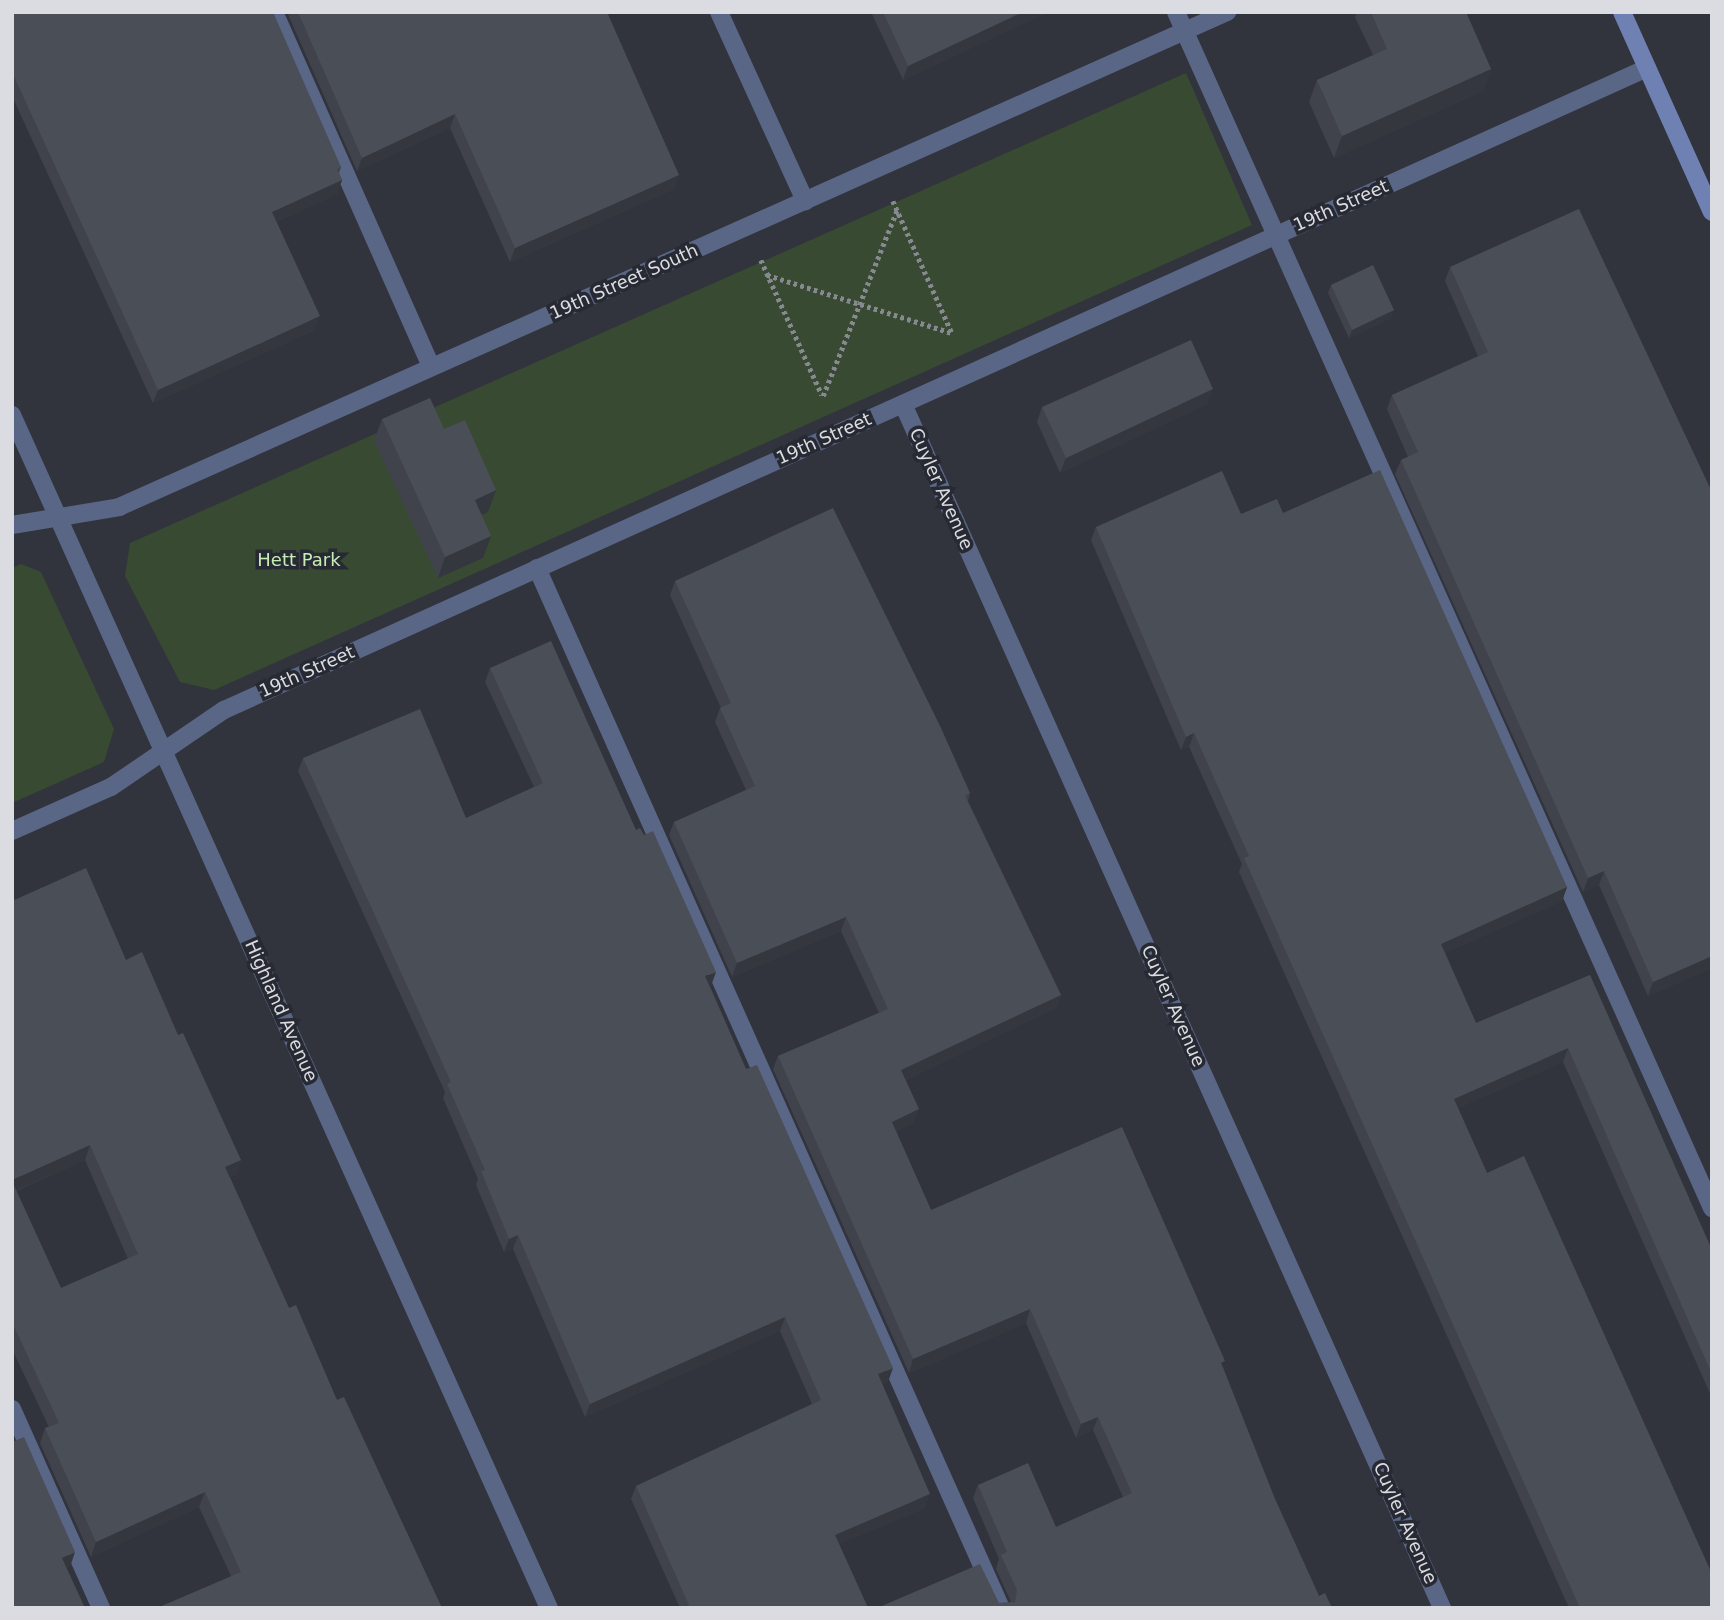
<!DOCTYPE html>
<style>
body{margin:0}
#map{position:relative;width:1724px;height:1620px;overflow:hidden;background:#31343d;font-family:"DejaVu Sans",sans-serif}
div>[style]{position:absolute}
.green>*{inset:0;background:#394a32}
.path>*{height:4.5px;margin-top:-2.25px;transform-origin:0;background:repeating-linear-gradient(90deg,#868990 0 3.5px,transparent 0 7px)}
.lane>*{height:18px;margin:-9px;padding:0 9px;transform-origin:9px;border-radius:9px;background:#5a6686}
.street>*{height:18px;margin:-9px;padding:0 9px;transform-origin:9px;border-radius:9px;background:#5a6686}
.secondary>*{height:18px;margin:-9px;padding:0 9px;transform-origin:9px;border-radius:9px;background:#6f81b3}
.wall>*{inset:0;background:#40434b}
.shaded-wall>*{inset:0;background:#34373d}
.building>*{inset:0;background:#4a4e57}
span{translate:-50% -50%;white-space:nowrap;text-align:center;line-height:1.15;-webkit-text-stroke:7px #272a33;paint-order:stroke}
.street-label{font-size:18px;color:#dadce1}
.park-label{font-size:18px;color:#c5eeb4}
.frame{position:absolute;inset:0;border:14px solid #dadce1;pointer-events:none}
</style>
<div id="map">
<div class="green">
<i style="clip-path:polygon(1186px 73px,1252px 225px,214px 690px,180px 682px,125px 576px,130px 543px)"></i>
<i style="clip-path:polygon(21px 564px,41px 572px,114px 729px,104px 762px,12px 803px,12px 568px)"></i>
</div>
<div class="path">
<i style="left:893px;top:201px;width:145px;rotate:65.9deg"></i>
<i style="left:761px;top:260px;width:148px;rotate:65.7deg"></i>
<i style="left:767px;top:275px;width:194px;rotate:17.4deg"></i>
<i style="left:823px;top:396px;width:200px;rotate:-68.3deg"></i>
</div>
<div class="lane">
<i style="left:274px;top:12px;width:388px;rotate:66.1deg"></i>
<i style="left:1176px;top:12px;width:1311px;rotate:65.86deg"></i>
<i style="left:537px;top:568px;width:1139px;rotate:65.96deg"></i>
<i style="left:12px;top:1409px;width:218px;rotate:65.9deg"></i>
</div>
<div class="street">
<i style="left:719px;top:12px;width:208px;rotate:65.5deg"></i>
<i style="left:903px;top:404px;width:1319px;rotate:65.88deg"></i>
<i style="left:12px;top:415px;width:1308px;rotate:65.77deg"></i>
<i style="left:12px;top:525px;width:109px;rotate:-9.5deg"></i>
<i style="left:119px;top:507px;width:1214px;rotate:-24.07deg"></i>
<i style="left:12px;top:831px;width:108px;rotate:-24deg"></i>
<i style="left:111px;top:787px;width:137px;rotate:-34.3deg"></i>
<i style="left:224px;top:710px;width:1561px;rotate:-24.28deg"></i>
</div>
<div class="secondary">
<i style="left:1622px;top:12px;width:219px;rotate:65.8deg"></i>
</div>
<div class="wall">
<i style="clip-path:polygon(12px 12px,341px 167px,339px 173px,342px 180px,337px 194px,276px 222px,315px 330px,153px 403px,12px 96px)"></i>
<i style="clip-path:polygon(287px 12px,607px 12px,674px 189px,510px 262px,450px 128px,357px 171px)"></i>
<i style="clip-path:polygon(871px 12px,1048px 12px,903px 80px)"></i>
<i style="clip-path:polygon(1357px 12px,1466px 12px,1491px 69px,1483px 91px,1334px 158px,1309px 102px,1317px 80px,1373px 55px,1355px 17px)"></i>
<i style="clip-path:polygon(1579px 209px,1712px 968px,1648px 996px,1599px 885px,1583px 892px,1395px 474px,1401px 460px,1408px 457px,1387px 409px,1392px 395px,1478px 356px,1445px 281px,1450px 267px)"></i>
<i style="clip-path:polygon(1331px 285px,1394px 310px,1391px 318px,1349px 338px,1328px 293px)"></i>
<i style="clip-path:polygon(1207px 404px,1060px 473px,1037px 422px,1042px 407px)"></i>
<i style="clip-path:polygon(382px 419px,444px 429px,488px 512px,481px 515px,483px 558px,438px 578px,374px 441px)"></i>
<i style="clip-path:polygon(1283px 513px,1567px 887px,1562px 901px,1445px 953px,1476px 1023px,1590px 975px,1712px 1250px,1712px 1398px,1563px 1062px,1458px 1108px,1487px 1173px,1712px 1608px,1569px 1608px,1239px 872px,1242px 864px,1189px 747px,1181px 750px,1091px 540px,1096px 527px,1241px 514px)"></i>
<i style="clip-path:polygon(675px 581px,970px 793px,968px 801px,1061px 995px,1056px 1008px,905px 1080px,914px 1123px,896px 1131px,931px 1210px,1223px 1367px,1275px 1499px,1319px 1596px,999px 1603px,1011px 1602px,996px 1569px,999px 1559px,973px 1498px,978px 1485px,1056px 1527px,1123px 1497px,1093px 1430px,1076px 1438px,1026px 1323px,909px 1373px,773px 1069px,778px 1056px,879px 1013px,841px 931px,732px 977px,669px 835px,674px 822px,746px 790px,715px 722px,720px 708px,721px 708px,670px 595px)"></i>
<i style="clip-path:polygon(490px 668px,636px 830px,711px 986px,710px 986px,746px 1069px,888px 1382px,882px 1384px,925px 1508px,839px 1544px,868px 1608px,680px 1608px,631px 1499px,636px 1486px,812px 1404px,780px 1331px,585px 1417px,513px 1249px,504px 1252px,476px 1185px,478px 1179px,443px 1098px,445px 1092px,298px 771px,303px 758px,466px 818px,534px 787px,485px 682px)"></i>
<i style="clip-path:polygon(evenodd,12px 901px,126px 960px,178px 1035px,241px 1160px,236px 1175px,230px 1177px,289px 1308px,337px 1400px,442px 1608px,231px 1576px,199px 1507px,91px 1557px,40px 1443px,45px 1428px,49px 1427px,12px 1349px,12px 901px,85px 1160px,128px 1259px,61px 1288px,16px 1191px,85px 1160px)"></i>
</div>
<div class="shaded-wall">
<i style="clip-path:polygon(1023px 12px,1048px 12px,903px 80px,908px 66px)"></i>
<i style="clip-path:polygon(1491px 69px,1483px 91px,1334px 158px,1342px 136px)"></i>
<i style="clip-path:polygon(455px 114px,450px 128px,357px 171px,362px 158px)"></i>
<i style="clip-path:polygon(679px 175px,674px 189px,510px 262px,515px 248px)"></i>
<i style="clip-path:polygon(342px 180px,337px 194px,267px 226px,272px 212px)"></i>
<i style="clip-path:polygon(1394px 310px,1391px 318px,1349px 338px,1352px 330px)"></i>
<i style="clip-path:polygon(320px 316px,315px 330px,153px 403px,158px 390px)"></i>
<i style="clip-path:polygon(1213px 389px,1207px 404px,1060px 473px,1066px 458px)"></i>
<i style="clip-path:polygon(496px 490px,488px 512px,467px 522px,475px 500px)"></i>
<i style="clip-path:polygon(491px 536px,483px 558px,438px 578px,445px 557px)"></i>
<i style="clip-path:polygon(1194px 733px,1189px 747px,1181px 750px,1186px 737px)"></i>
<i style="clip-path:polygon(1604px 871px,1599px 885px,1583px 892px,1588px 878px)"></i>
<i style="clip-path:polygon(1567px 887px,1562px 901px,1436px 957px,1441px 944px)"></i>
<i style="clip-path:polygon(846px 917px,841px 931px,732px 977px,737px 963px)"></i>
<i style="clip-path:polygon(1712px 956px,1712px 968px,1648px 996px,1653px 982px)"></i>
<i style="clip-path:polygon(716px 972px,711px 986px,700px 990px,705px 976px)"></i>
<i style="clip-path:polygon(1061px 995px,1056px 1008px,896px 1084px,901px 1070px)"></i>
<i style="clip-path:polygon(1568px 1048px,1563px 1062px,1449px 1112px,1454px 1099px)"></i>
<i style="clip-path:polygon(919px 1109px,914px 1123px,887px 1135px,892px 1122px)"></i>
<i style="clip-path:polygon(90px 1145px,85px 1160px,12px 1192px,12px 1180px)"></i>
<i style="clip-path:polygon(241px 1160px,236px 1175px,220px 1182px,225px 1167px)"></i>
<i style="clip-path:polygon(518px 1235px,513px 1249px,504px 1252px,509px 1239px)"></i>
<i style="clip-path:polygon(1030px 1309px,1026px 1323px,909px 1373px,913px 1359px)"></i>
<i style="clip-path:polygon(785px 1317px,780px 1331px,585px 1417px,590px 1404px)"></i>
<i style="clip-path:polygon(893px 1368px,888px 1382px,873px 1388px,878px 1374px)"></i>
<i style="clip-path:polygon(1098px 1417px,1093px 1430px,1076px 1438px,1081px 1424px)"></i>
<i style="clip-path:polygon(205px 1492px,199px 1507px,91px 1557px,96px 1542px)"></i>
<i style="clip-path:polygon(930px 1494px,925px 1508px,830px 1548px,835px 1535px)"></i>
<i style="clip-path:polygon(75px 1552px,70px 1567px,56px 1573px,62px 1558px)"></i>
</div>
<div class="building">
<i style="clip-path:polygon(12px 12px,273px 12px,341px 167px,337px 169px,342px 180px,272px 212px,320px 316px,158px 390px,12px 72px)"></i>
<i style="clip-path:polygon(298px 12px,607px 12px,679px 175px,515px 248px,455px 114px,362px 158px)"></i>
<i style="clip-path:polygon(883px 12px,1023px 12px,908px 66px)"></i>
<i style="clip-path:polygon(1371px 12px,1466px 12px,1491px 69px,1342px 136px,1317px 80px,1387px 49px)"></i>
<i style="clip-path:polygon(1579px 209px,1712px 492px,1712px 956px,1653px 982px,1604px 871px,1588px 878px,1401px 460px,1418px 452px,1392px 395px,1488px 352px,1450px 267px)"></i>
<i style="clip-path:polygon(1373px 265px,1394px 310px,1352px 330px,1331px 285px)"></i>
<i style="clip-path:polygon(1191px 340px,1213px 389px,1066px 458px,1042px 407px)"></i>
<i style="clip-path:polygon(430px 398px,444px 429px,465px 420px,496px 490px,475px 500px,491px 536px,445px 557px,382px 419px)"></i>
<i style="clip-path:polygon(1380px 470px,1567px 887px,1441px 944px,1476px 1023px,1590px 975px,1712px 1250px,1712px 1374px,1568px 1048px,1454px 1099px,1487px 1173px,1524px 1156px,1712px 1574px,1712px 1608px,1580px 1608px,1244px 858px,1249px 856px,1194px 733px,1186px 737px,1096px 527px,1222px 471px,1241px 514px,1277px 499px,1283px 513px)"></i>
<i style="clip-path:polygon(833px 508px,941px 728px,970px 793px,965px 796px,1061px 995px,901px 1070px,919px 1109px,892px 1122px,931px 1210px,1122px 1127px,1225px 1361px,1221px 1363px,1275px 1499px,1319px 1596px,1325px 1593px,1332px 1608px,877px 1608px,980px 1564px,999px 1603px,1015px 1602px,1017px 1590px,1001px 1555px,1007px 1552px,978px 1485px,1028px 1463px,1056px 1527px,1132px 1493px,1098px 1417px,1081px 1424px,1030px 1309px,913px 1359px,778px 1056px,888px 1009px,846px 917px,737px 963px,674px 822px,755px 786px,720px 708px,731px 703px,675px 581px)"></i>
<i style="clip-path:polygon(551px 641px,636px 830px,640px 828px,644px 835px,653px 831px,716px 972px,705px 976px,746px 1069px,757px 1065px,893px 1368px,878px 1374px,930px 1494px,835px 1535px,868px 1608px,683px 1608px,689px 1605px,636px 1486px,821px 1400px,785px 1317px,590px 1404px,518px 1235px,509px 1239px,481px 1171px,485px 1170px,447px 1084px,451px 1082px,303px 758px,420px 709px,466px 818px,543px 783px,490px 668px)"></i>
<i style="clip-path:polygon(86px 868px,126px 960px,142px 952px,178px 1035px,183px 1033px,241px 1160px,225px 1167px,289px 1308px,296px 1305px,337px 1400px,344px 1397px,442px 1608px,157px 1608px,241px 1572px,205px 1492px,96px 1542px,45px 1428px,59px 1423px,12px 1322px,12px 1181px,61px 1288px,138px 1254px,90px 1145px,12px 1180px,12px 901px)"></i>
<i style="clip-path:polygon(24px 1437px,75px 1552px,62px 1558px,85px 1608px,12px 1608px,12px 1442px)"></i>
</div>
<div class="street-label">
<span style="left:1341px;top:206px;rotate:-24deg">19th Street</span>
<span style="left:624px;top:282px;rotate:-24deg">19th Street South</span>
<span style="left:824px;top:439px;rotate:-24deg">19th Street</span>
<span style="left:941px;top:489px;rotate:66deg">Cuyler Avenue</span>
<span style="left:307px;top:672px;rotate:-24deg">19th Street</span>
<span style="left:1173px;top:1006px;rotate:66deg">Cuyler Avenue</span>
<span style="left:281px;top:1011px;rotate:66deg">Highland Avenue</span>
<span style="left:1405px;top:1523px;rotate:66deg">Cuyler Avenue</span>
</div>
<div class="park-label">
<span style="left:299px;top:560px">Hett Park</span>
</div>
<div class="frame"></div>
</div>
